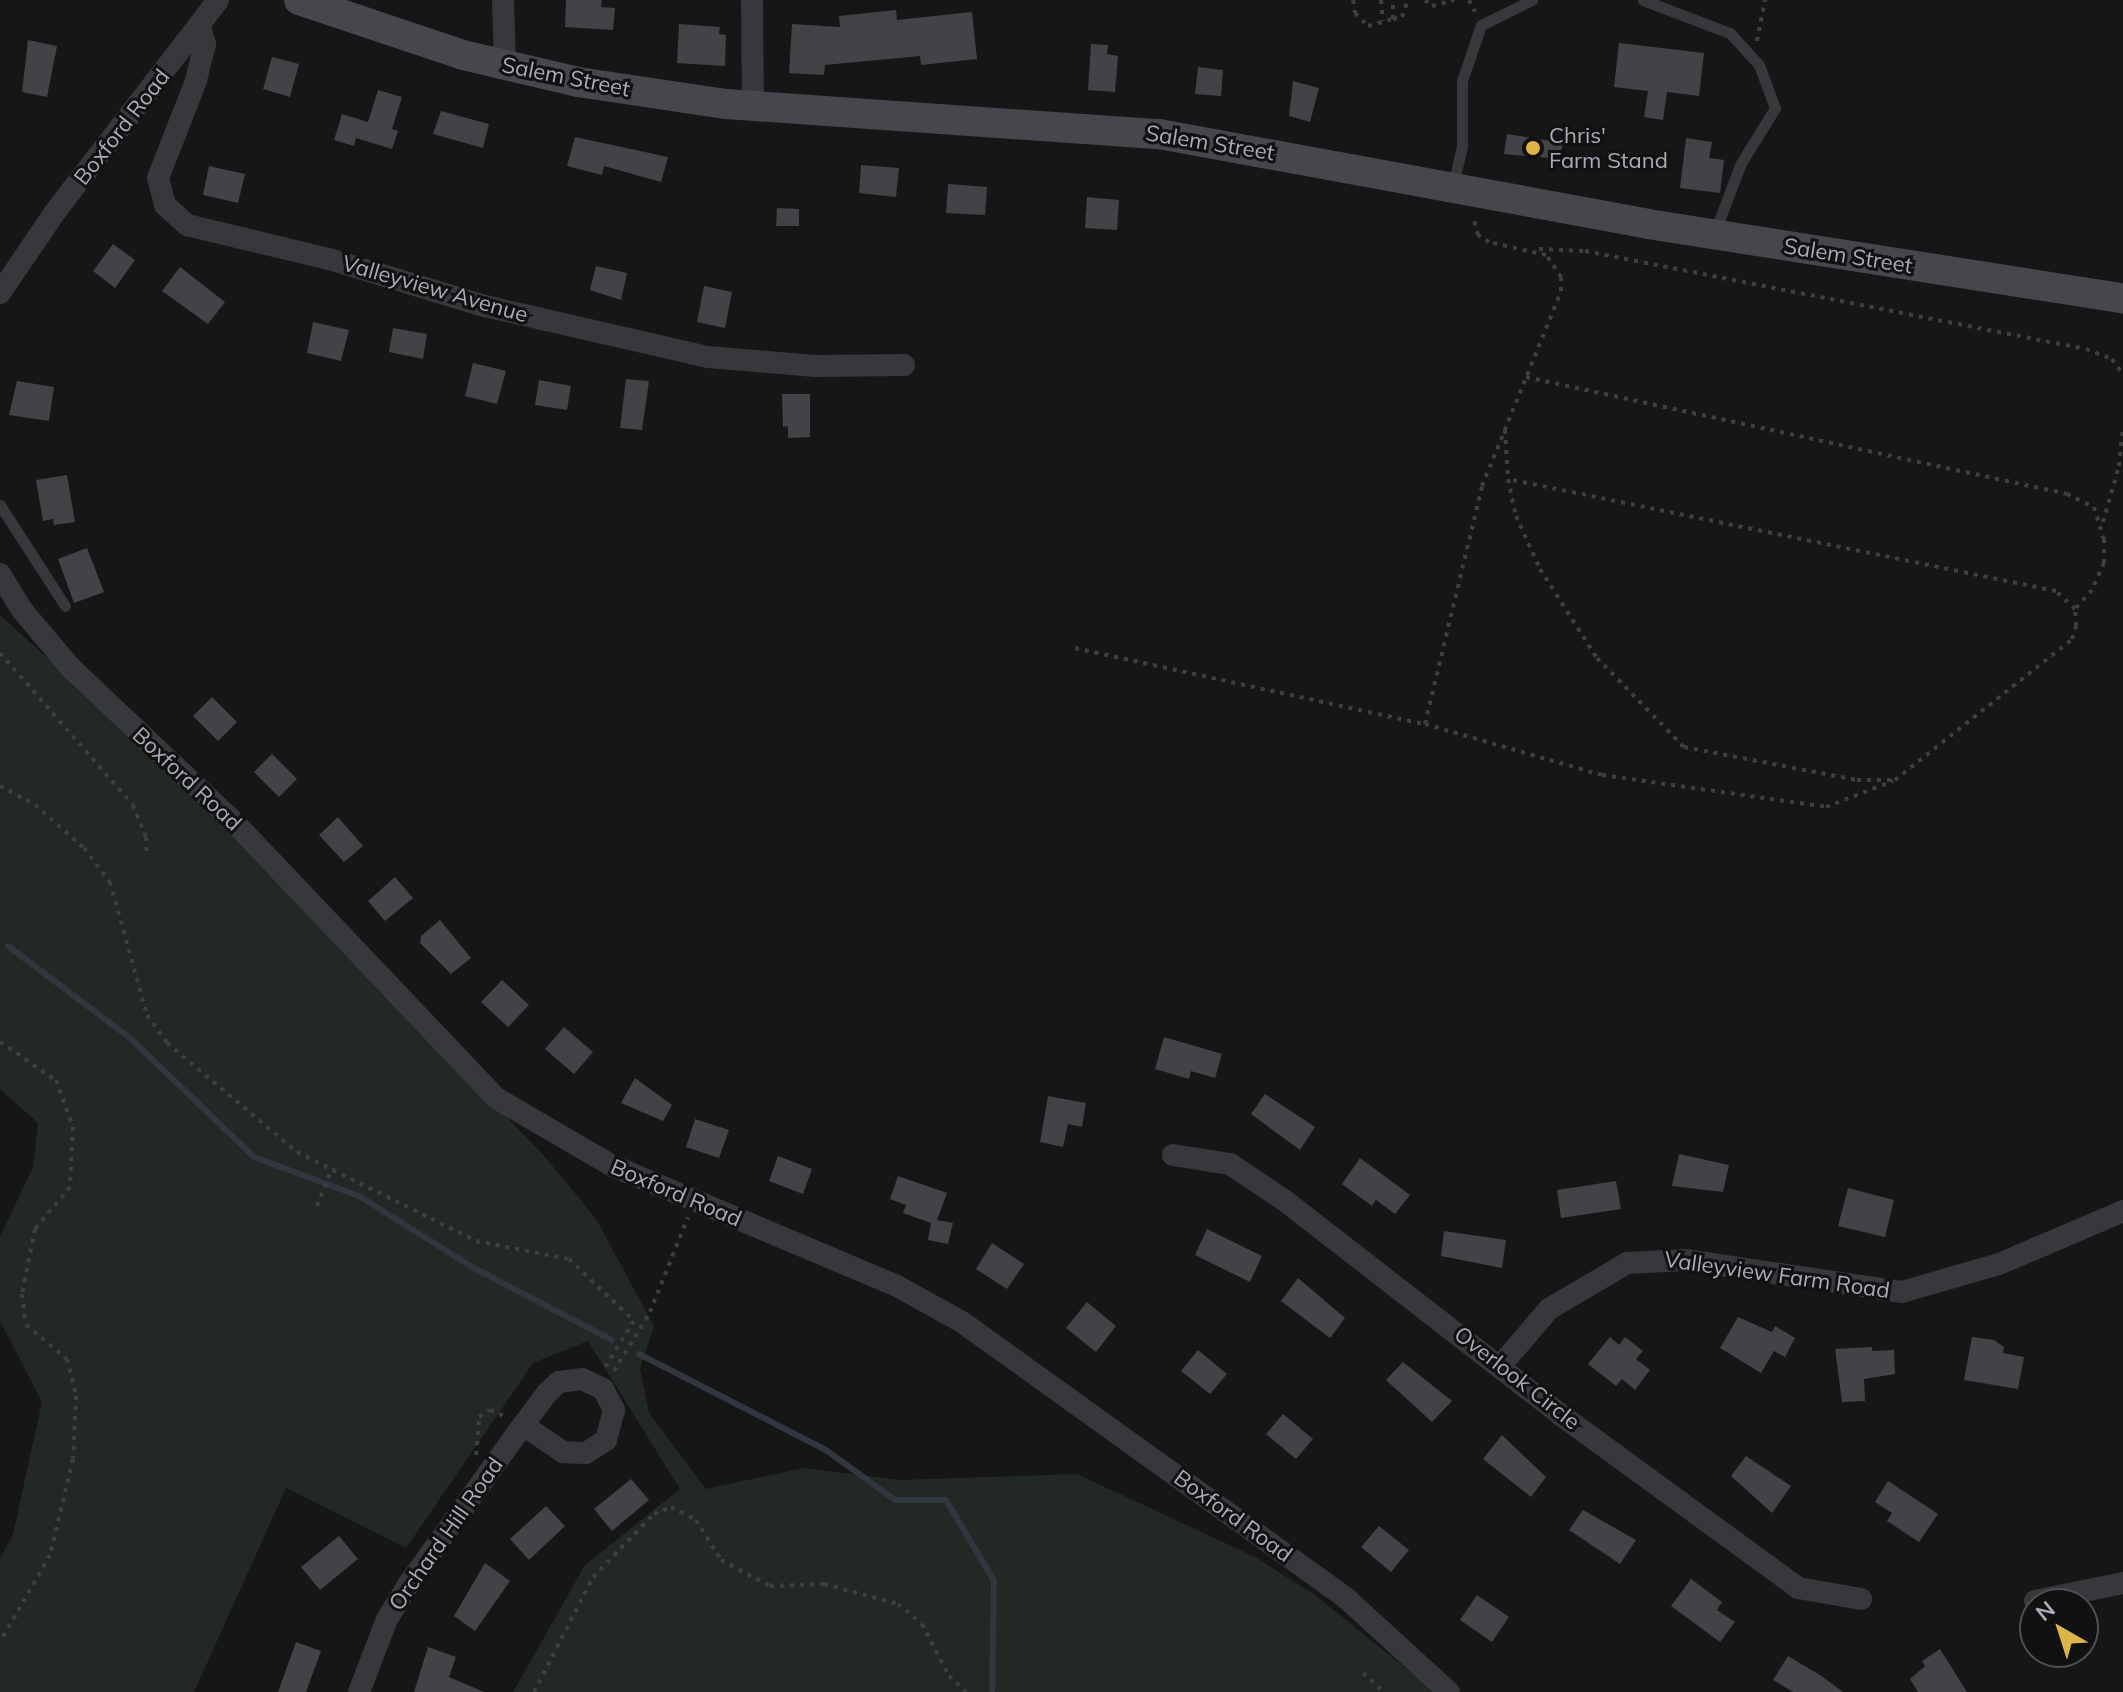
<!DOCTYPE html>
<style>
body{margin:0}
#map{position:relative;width:2123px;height:1692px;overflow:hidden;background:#161617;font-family:Mulish,sans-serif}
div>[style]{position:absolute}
.green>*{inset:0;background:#222924}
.stream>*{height:6px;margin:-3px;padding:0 3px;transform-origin:3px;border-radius:3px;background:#30373f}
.building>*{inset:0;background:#434347}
.path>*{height:4px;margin-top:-2px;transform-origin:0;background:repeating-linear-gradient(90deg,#3d3f43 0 4px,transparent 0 10px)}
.service>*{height:11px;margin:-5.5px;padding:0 5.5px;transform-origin:5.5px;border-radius:5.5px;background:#37383c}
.minor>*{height:22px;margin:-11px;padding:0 11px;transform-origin:11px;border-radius:11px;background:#37383c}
.secondary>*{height:30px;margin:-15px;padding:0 15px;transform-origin:15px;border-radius:15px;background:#45474c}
.dots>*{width:22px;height:22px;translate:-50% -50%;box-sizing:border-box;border:4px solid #111112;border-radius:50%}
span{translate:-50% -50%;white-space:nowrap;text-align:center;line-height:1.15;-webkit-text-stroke:6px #111112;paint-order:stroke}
.street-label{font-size:22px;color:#a9acb6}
.poi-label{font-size:22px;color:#a9acb6}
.left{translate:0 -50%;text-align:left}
.north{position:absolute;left:2019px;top:1588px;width:80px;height:80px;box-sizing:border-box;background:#111112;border:2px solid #4e4f54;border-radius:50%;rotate:321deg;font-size:22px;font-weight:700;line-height:32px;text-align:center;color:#a9acb6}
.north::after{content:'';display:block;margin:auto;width:28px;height:36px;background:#dcb449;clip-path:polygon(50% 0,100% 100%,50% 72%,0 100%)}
</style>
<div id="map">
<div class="green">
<i style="clip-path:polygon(0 615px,208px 804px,546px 1158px,596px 1219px,654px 1326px,640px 1369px,649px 1413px,706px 1489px,803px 1468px,899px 1480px,1077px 1474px,1255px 1557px,1315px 1595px,1435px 1692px,513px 1692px,585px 1565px,680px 1489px,588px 1341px,533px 1363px,406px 1548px,286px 1488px,194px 1692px,0 1692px,0 1559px,13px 1534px,42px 1402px,0 1321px,0 1237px,33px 1167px,38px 1123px,0 1089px)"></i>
</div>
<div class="stream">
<i style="left:8px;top:946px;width:153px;rotate:37deg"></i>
<i style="left:130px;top:1038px;width:172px;rotate:43.8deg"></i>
<i style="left:254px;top:1157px;width:112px;rotate:20.4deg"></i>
<i style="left:359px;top:1196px;width:136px;rotate:32.1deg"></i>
<i style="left:474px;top:1268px;width:156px;rotate:27.6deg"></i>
<i style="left:639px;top:1354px;width:210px;rotate:27.2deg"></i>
<i style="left:826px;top:1450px;width:85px;rotate:35.9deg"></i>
<i style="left:895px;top:1500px;width:51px"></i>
<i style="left:946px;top:1500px;width:94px;rotate:59.3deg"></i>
<i style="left:994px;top:1581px;width:110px;rotate:91deg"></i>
</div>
<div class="building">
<i style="clip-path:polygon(566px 0,602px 0,601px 7px,615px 8px,613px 30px,565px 27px)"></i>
<i style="clip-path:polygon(896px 10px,897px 20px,972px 12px,977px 59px,921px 65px,920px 56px,825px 65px,824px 75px,789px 73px,792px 24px,840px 27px,839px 16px)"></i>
<i style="clip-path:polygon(679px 24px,720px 27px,719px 34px,726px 35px,725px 66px,677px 63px)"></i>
<i style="clip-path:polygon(28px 40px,57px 46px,47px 97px,22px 92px)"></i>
<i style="clip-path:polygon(1619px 43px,1704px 53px,1699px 96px,1667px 92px,1663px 120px,1644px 117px,1648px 91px,1614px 87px)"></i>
<i style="clip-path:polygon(1091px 44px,1108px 45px,1107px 54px,1118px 56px,1115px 92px,1088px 90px)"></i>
<i style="clip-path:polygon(272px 57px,299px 64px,290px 97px,263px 89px)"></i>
<i style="clip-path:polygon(1198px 67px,1223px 70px,1221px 96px,1195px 94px)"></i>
<i style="clip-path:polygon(1293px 81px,1319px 88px,1310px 122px,1289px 116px)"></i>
<i style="clip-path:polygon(378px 90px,402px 97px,392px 129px,398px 131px,392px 149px,356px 138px,354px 146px,334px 140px,342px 114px,368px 122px)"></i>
<i style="clip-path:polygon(441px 111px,489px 124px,483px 148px,433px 134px)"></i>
<i style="clip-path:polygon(1507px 134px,1563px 143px,1560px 159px,1504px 154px)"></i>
<i style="clip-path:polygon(575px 137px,668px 157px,661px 182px,604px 166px,602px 175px,567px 166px)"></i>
<i style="clip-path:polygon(1686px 138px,1712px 142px,1709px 158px,1724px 160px,1720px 193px,1680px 188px)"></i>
<i style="clip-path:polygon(861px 165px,899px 168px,896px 197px,859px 193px)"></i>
<i style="clip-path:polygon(209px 166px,245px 174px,238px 203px,203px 195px)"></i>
<i style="clip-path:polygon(948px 184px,987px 187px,985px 215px,946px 213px)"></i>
<i style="clip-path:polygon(1087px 197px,1119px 200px,1117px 230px,1085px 228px)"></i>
<i style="clip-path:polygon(777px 208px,799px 209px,799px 226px,776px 226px)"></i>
<i style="clip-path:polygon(113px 244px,135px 260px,115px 288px,93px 271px)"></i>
<i style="clip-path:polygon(596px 266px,627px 273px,621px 300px,590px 290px)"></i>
<i style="clip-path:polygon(180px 267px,225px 302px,208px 324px,162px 291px)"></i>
<i style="clip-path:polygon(704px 286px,732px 292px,725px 328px,697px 322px)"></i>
<i style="clip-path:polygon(313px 322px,349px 330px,341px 361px,307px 353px)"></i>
<i style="clip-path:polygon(393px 328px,427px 334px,423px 359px,389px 352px)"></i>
<i style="clip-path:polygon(473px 363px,506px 371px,497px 404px,465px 396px)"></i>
<i style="clip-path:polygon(626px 379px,649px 381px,642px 430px,620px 428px)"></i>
<i style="clip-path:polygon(539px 380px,571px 386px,567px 410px,535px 405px)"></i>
<i style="clip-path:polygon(17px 381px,54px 387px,49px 421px,9px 415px)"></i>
<i style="clip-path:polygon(782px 394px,810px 394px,810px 437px,788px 438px,788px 426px,783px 427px)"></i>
<i style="clip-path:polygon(67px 475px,75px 522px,54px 525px,53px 519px,43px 521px,36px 480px)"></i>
<i style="clip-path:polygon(87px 548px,104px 592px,74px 603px,58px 559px)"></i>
<i style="clip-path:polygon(212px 697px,237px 722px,218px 741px,193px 716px)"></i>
<i style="clip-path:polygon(272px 754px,297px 779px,279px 797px,254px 772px)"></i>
<i style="clip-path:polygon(338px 817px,363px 846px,344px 862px,319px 835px)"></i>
<i style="clip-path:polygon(395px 877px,413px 898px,385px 921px,368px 901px)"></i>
<i style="clip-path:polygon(440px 920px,471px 958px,451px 974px,420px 943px,421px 936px)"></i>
<i style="clip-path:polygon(502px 980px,529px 1005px,508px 1027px,481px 1002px)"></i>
<i style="clip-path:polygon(564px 1027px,593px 1052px,574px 1074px,545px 1049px)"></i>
<i style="clip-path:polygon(1164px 1037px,1222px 1054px,1215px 1078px,1191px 1071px,1189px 1079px,1155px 1069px)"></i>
<i style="clip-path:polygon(635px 1078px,672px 1105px,663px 1121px,621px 1103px)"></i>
<i style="clip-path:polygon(1265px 1094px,1315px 1127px,1300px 1150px,1251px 1114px)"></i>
<i style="clip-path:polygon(1048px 1096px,1086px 1103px,1082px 1127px,1068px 1124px,1063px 1147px,1040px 1142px)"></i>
<i style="clip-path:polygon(695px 1119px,729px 1130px,719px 1158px,686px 1147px)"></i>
<i style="clip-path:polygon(1679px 1154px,1729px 1165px,1723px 1192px,1672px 1186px)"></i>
<i style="clip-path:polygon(778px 1156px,812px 1169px,803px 1194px,769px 1181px)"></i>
<i style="clip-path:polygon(1360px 1158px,1410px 1195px,1395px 1214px,1376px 1200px,1372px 1206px,1342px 1184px)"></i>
<i style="clip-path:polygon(898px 1176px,947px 1193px,937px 1220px,953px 1223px,948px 1244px,928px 1240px,931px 1223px,903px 1213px,906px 1205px,890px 1199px)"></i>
<i style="clip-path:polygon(1616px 1181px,1621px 1209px,1561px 1218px,1557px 1190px)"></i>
<i style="clip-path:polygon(1848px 1188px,1894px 1200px,1885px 1237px,1838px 1226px)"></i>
<i style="clip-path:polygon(1207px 1229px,1262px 1256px,1250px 1282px,1195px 1255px)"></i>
<i style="clip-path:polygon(1444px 1231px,1506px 1240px,1502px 1268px,1441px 1256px)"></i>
<i style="clip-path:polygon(992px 1243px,1024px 1264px,1007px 1289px,976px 1269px)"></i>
<i style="clip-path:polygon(1298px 1278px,1345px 1318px,1330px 1338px,1281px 1301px)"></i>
<i style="clip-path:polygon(1087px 1302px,1116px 1326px,1096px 1352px,1066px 1328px)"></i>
<i style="clip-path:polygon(1738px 1317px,1772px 1332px,1775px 1326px,1795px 1338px,1785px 1357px,1774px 1351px,1761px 1373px,1720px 1348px)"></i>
<i style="clip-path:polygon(1610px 1337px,1619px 1345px,1625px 1337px,1643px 1351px,1636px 1359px,1650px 1370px,1635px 1390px,1622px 1379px,1616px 1386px,1588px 1364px)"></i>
<i style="clip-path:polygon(1972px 1337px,1994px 1340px,2004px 1347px,2003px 1353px,2024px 1357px,2018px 1389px,1964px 1380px)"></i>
<i style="clip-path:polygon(1872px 1347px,1872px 1351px,1894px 1350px,1895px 1374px,1864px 1379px,1865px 1401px,1842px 1402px,1835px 1349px)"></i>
<i style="clip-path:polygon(1198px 1350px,1227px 1374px,1210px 1394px,1181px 1371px)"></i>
<i style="clip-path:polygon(1403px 1362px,1452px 1401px,1432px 1422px,1386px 1380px)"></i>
<i style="clip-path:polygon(1283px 1414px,1313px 1439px,1296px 1459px,1266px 1434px)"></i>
<i style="clip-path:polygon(1502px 1435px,1546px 1477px,1531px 1497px,1483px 1459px)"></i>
<i style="clip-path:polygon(1746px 1456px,1791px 1486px,1772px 1513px,1731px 1476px)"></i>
<i style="clip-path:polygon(631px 1479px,649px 1500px,612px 1531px,594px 1509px)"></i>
<i style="clip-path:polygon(1888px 1481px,1938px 1514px,1919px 1542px,1887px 1521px,1892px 1513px,1875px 1502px)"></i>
<i style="clip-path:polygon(546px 1506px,565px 1526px,529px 1560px,510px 1539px)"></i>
<i style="clip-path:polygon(1583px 1510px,1636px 1540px,1620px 1564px,1569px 1530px)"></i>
<i style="clip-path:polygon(1379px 1526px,1409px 1550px,1391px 1572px,1361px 1547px)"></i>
<i style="clip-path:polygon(339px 1536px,358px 1559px,320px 1590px,301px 1567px)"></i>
<i style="clip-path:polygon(485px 1563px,510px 1581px,475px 1631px,454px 1616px)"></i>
<i style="clip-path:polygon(1691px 1579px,1722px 1602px,1717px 1610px,1735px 1622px,1720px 1642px,1671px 1606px)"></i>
<i style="clip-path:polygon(1477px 1595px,1509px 1617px,1492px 1642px,1460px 1620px)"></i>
<i style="clip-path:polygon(296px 1642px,321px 1651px,306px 1692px,278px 1692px)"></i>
<i style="clip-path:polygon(428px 1647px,456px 1657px,449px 1677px,484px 1692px,414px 1692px)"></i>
<i style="clip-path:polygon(1940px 1649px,1967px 1692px,1918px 1692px,1910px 1679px,1925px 1666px,1922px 1661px)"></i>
<i style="clip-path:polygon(1788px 1656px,1820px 1675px,1843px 1692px,1793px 1692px,1773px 1680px)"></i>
</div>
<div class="path">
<i style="left:1353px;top:0;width:13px;rotate:81deg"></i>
<i style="left:1355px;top:13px;width:18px;rotate:45deg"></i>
<i style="left:1368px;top:26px;width:26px;rotate:-16deg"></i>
<i style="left:1393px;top:19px;width:19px;rotate:-90deg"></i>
<i style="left:1381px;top:0;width:21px;rotate:85deg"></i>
<i style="left:1425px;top:0;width:9px;rotate:41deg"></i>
<i style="left:1432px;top:6px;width:23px;rotate:-15deg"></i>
<i style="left:1469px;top:0;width:13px;rotate:63deg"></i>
<i style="left:1393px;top:19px;width:9px;rotate:-13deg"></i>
<i style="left:1402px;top:17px;width:18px;rotate:-71deg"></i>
<i style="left:1757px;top:41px;width:42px;rotate:-79deg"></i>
<i style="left:1539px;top:249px;width:46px;rotate:2.5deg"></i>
<i style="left:1585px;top:251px;width:510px;rotate:11.07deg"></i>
<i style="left:2086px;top:349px;width:28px;rotate:21deg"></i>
<i style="left:2112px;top:359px;width:19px;rotate:54deg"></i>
<i style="left:1526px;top:377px;width:554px;rotate:12.2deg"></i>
<i style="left:2067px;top:494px;width:30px;rotate:26deg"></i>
<i style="left:2094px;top:507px;width:34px;rotate:73deg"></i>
<i style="left:2104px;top:539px;width:24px;rotate:90deg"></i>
<i style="left:2104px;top:563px;width:30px;rotate:114deg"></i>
<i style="left:2092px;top:590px;width:25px;rotate:132deg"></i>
<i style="left:1505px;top:430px;width:49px;rotate:86.5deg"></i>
<i style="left:1508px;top:479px;width:38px;rotate:78deg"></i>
<i style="left:1516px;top:516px;width:58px;rotate:65.6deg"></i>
<i style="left:1540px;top:569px;width:106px;rotate:57.4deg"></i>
<i style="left:1597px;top:658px;width:124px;rotate:45.7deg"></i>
<i style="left:1684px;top:747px;width:176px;rotate:10.8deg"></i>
<i style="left:1857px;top:780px;width:38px"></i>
<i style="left:1895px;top:780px;width:226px;rotate:-38.5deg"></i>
<i style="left:2072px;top:639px;width:14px;rotate:-73deg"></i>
<i style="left:2076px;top:626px;width:17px;rotate:-93deg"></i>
<i style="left:2075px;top:609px;width:26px;rotate:-137deg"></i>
<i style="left:2056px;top:591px;width:559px;rotate:-168.45deg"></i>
<i style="left:2103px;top:522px;width:58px;rotate:-74.1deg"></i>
<i style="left:2119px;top:466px;width:39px;rotate:-84deg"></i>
<i style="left:1075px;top:648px;width:358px;rotate:12.3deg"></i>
<i style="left:1425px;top:724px;width:184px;rotate:16.1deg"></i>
<i style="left:1602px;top:775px;width:226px;rotate:8.1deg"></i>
<i style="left:1826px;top:807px;width:72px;rotate:-21.2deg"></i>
<i style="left:0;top:653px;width:202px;rotate:48.8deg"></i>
<i style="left:133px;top:805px;width:35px;rotate:68deg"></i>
<i style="left:146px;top:837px;width:20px;rotate:87deg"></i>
<i style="left:1425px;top:724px;width:245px;rotate:-76.5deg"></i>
<i style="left:1482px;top:486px;width:210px;rotate:-67.9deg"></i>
<i style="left:1561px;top:291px;width:14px;rotate:-90deg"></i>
<i style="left:1561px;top:277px;width:27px;rotate:-124deg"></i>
<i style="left:1546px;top:255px;width:58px;rotate:-167.2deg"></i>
<i style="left:1489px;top:242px;width:13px;rotate:-148deg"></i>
<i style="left:1478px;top:235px;width:20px;rotate:-105deg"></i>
<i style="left:0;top:786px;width:40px;rotate:28deg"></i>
<i style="left:35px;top:805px;width:65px;rotate:41.3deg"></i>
<i style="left:84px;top:848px;width:43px;rotate:52.6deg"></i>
<i style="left:110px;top:882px;width:138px;rotate:74.5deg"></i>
<i style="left:147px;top:1015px;width:34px;rotate:54deg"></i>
<i style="left:167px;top:1043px;width:170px;rotate:40deg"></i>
<i style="left:297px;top:1152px;width:200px;rotate:26.4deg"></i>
<i style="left:476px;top:1241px;width:95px;rotate:11deg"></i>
<i style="left:569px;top:1259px;width:90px;rotate:43.6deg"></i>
<i style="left:634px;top:1321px;width:54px;rotate:122.2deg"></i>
<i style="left:0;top:1042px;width:68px;rotate:34.2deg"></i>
<i style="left:56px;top:1080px;width:50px;rotate:70.1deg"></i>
<i style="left:73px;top:1127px;width:60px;rotate:92.9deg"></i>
<i style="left:70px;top:1187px;width:55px;rotate:129.8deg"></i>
<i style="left:35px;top:1229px;width:66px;rotate:101.3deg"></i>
<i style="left:22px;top:1294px;width:31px;rotate:83deg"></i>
<i style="left:26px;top:1325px;width:53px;rotate:39.7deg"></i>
<i style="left:67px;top:1359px;width:38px;rotate:76deg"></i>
<i style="left:76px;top:1396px;width:63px;rotate:92.7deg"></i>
<i style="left:73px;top:1459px;width:99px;rotate:103.5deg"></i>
<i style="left:50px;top:1555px;width:100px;rotate:119.9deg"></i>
<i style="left:317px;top:1206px;width:41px;rotate:-68.5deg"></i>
<i style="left:614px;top:1371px;width:69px;rotate:-58.6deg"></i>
<i style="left:650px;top:1312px;width:102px;rotate:-68.2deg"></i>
<i style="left:476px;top:1455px;width:38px;rotate:-85deg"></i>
<i style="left:479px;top:1417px;width:13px;rotate:-32deg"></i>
<i style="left:490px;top:1410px;width:15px;rotate:23deg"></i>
<i style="left:1363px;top:1673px;width:28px;rotate:42deg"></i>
<i style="left:534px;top:1692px;width:129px;rotate:-62.8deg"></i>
<i style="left:593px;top:1577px;width:88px;rotate:-45.9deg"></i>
<i style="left:654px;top:1514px;width:18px;rotate:-22deg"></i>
<i style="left:671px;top:1507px;width:28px;rotate:27deg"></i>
<i style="left:696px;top:1520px;width:47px;rotate:58deg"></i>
<i style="left:721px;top:1560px;width:55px;rotate:28deg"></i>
<i style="left:770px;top:1586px;width:54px;rotate:-2.1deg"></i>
<i style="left:824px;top:1584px;width:77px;rotate:15.1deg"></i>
<i style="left:898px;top:1604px;width:31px;rotate:40deg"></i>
<i style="left:922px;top:1624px;width:59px;rotate:62.6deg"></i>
<i style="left:949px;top:1676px;width:23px;rotate:43deg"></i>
</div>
<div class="service">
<i style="left:1643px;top:0;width:93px;rotate:20.8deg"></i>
<i style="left:1730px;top:33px;width:43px;rotate:47.8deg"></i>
<i style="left:1759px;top:65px;width:46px;rotate:69.6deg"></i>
<i style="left:1775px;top:108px;width:65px;rotate:121.7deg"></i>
<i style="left:1741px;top:163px;width:73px;rotate:110.9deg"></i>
<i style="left:1453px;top:185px;width:40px;rotate:-77deg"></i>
<i style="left:1462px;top:146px;width:65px;rotate:-90deg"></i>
<i style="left:1462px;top:81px;width:59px;rotate:-71.3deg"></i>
<i style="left:1481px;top:25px;width:57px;rotate:-26.1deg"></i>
<i style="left:0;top:505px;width:120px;rotate:57.2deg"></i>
</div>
<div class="minor">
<i style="left:503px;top:0;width:65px;rotate:88.2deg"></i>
<i style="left:752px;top:0;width:106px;rotate:89.5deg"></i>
<i style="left:199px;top:25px;width:20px;rotate:72deg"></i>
<i style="left:205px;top:44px;width:38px;rotate:104deg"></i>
<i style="left:196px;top:81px;width:104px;rotate:111.4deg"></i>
<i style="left:158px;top:178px;width:28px;rotate:75deg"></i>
<i style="left:165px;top:205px;width:30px;rotate:42deg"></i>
<i style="left:187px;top:225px;width:146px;rotate:13.5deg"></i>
<i style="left:329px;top:259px;width:163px;rotate:16.8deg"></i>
<i style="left:485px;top:306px;width:229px;rotate:12.9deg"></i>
<i style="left:708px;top:357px;width:107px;rotate:4.8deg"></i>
<i style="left:815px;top:366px;width:89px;rotate:-0.6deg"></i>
<i style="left:0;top:293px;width:98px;rotate:-55.8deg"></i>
<i style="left:55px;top:212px;width:267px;rotate:-52.4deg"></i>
<i style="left:0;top:574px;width:42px;rotate:58.6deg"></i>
<i style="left:22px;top:610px;width:75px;rotate:49.9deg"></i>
<i style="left:70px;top:667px;width:230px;rotate:43.4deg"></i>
<i style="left:237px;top:825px;width:376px;rotate:46.5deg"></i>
<i style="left:496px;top:1098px;width:135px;rotate:30.2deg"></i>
<i style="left:613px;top:1166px;width:308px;rotate:22.9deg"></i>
<i style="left:897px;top:1286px;width:74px;rotate:29deg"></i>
<i style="left:962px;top:1322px;width:474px;rotate:35.7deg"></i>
<i style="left:1347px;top:1599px;width:138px;rotate:42.4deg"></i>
<i style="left:1173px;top:1155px;width:58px;rotate:9deg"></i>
<i style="left:1230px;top:1164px;width:65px;rotate:33.7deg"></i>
<i style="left:1284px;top:1200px;width:351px;rotate:37.8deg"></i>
<i style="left:1561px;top:1415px;width:293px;rotate:36.1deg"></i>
<i style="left:1798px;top:1588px;width:64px;rotate:9.9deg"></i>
<i style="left:1502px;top:1364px;width:72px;rotate:-49.5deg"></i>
<i style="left:1549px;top:1309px;width:91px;rotate:-30.5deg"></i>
<i style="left:1627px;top:1263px;width:58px;rotate:-3deg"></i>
<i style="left:1685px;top:1260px;width:219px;rotate:8.4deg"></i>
<i style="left:1902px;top:1292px;width:101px;rotate:-16.1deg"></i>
<i style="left:1999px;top:1264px;width:135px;rotate:-23.1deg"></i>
<i style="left:2035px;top:1601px;width:90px;rotate:-11.6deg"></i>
<i style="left:359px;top:1692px;width:78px;rotate:-69deg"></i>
<i style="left:387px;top:1619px;width:40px;rotate:-58deg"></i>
<i style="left:408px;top:1585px;width:197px;rotate:-54.3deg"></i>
<i style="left:523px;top:1425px;width:40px;rotate:-53deg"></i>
<i style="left:547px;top:1393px;width:16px;rotate:-43deg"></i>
<i style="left:559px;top:1382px;width:23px;rotate:-7deg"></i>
<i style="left:582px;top:1379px;width:23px;rotate:25deg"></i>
<i style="left:603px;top:1389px;width:24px;rotate:62deg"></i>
<i style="left:614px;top:1410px;width:31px;rotate:105deg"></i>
<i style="left:606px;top:1440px;width:24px;rotate:147deg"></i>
<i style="left:586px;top:1453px;width:23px;rotate:-178deg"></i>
<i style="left:563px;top:1452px;width:48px;rotate:-146deg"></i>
</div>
<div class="secondary">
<i style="left:299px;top:0;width:173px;rotate:18.5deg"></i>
<i style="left:463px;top:55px;width:118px;rotate:13.2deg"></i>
<i style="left:578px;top:82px;width:150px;rotate:8.5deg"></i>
<i style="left:726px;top:104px;width:434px;rotate:4deg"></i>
<i style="left:1159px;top:134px;width:497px;rotate:10.4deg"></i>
<i style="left:1648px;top:224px;width:481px;rotate:8.9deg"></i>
</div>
<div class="dots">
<i style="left:1533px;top:148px;background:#dcb449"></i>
</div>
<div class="street-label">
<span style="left:566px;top:77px;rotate:11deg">Salem Street</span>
<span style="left:122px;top:127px;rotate:-52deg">Boxford Road</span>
<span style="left:1210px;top:143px;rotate:9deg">Salem Street</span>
<span style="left:1848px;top:256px;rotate:9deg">Salem Street</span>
<span style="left:435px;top:289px;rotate:16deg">Valleyview Avenue</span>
<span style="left:187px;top:779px;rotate:43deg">Boxford Road</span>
<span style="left:676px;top:1193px;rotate:23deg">Boxford Road</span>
<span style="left:1777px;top:1275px;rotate:8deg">Valleyview Farm Road</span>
<span style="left:1517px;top:1378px;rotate:38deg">Overlook Circle</span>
<span style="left:1233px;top:1516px;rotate:36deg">Boxford Road</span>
<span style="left:446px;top:1534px;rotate:-55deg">Orchard Hill Road</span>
</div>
<div class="poi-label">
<span class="left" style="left:1549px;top:148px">Chris'<br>Farm Stand</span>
</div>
<div class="north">N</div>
</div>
